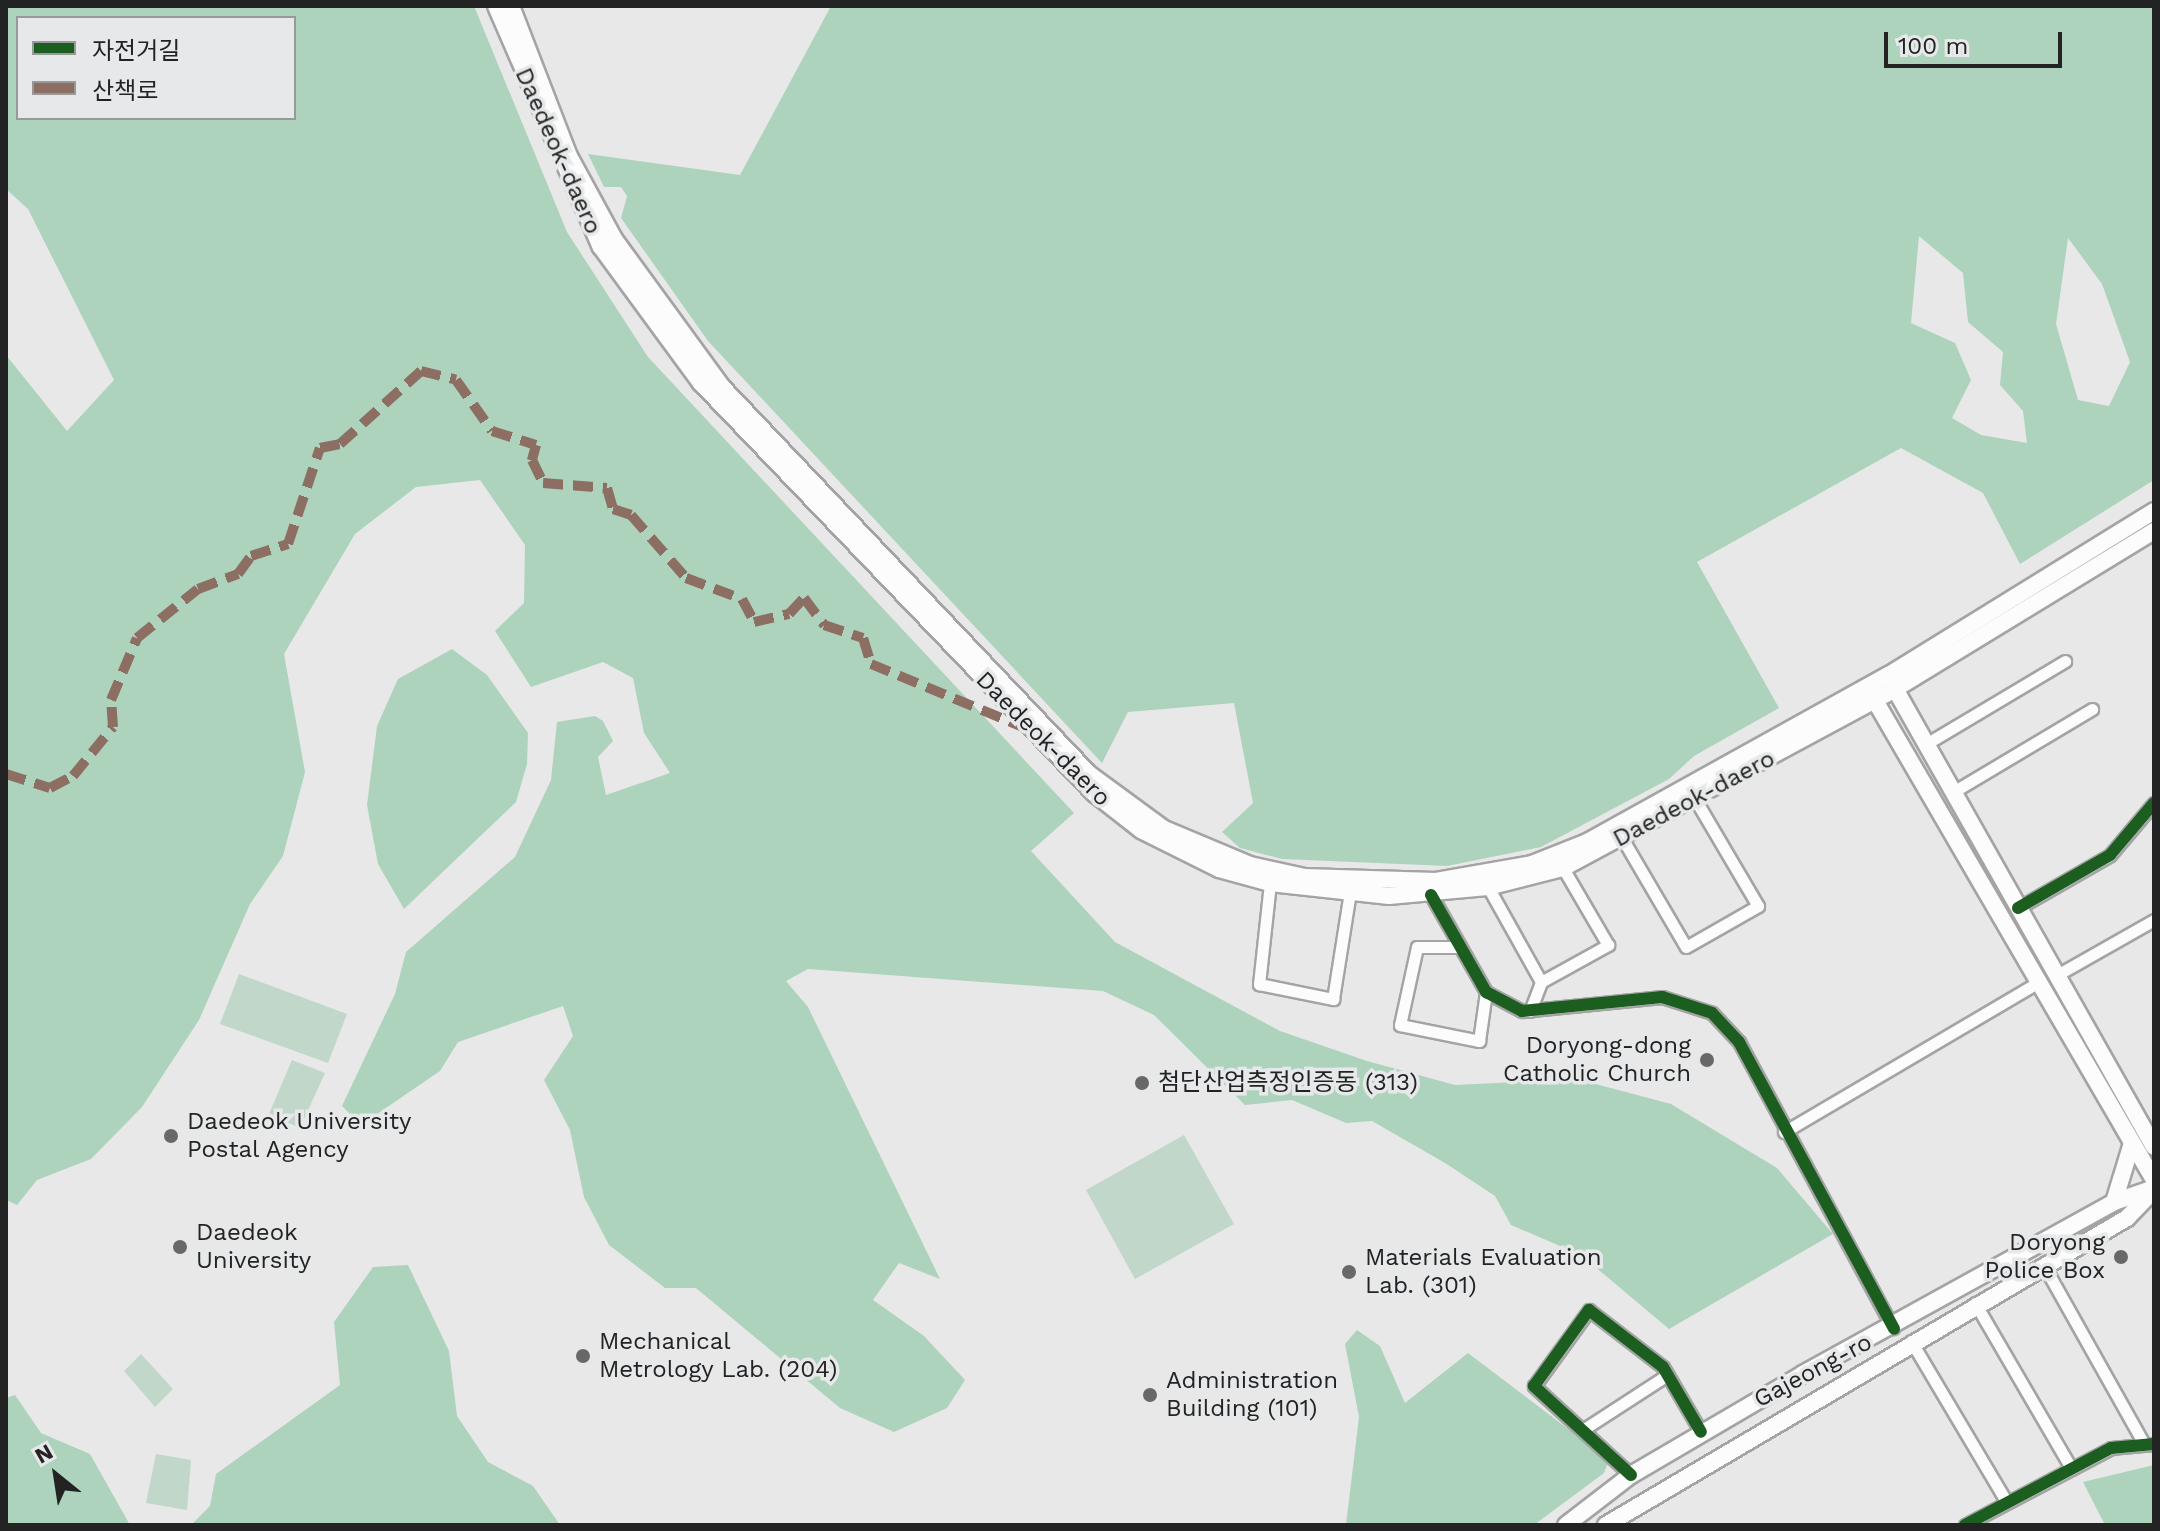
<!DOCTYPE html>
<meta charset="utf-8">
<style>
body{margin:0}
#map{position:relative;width:2160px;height:1531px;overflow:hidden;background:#e8e8e8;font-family:"Work Sans","Noto Sans KR",sans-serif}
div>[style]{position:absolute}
.green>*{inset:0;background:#c0d7c9}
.forest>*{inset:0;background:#add3bd}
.roads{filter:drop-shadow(2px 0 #a4a4a5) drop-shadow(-2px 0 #a4a4a5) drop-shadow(0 2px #a4a4a5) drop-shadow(0 -2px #a4a4a5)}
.street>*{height:11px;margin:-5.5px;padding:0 5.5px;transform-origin:5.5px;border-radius:5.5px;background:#fcfcfc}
.primary>*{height:16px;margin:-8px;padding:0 8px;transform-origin:8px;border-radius:8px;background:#fcfcfc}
.quiet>*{height:10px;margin-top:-5px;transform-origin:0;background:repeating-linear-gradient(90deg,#8d6e63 0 20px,transparent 0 30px)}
.cycleway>*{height:12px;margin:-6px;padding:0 6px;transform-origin:6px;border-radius:6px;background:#1b5e20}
.dots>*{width:22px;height:22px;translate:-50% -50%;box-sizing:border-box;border:4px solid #e7e8e9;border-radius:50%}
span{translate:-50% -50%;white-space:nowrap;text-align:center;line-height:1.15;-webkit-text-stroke:7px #e7e8e9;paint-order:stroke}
.street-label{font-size:24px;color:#232323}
.poi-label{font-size:24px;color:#232323}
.right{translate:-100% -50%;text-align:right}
.left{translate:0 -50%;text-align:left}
.frame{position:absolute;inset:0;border:8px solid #232323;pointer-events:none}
.legend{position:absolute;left:16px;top:16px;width:280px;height:104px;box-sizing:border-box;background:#e7e8e9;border:2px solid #99999a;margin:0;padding:10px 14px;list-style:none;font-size:24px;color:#232323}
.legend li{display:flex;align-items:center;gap:16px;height:40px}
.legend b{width:40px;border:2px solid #99999a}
.north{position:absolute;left:16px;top:1435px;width:80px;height:80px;-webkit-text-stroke:6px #e7e8e9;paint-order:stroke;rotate:330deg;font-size:22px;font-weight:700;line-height:32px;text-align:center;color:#232323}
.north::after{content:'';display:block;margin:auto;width:28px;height:36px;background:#232323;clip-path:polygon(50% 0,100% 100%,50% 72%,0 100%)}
.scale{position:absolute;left:1884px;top:32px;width:178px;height:36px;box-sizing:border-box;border:4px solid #232323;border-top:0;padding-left:10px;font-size:24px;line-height:28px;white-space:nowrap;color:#232323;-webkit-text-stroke:6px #e7e8e9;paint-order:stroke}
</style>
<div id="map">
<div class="green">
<i style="clip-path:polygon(239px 974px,347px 1014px,328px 1063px,220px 1024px)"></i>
<i style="clip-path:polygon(292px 1060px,325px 1073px,300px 1128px,269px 1114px)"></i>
<i style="clip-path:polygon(1184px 1135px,1234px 1224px,1135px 1279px,1086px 1190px)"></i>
<i style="clip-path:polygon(141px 1354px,173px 1389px,155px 1407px,124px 1371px)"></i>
<i style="clip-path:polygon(156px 1454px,191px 1460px,187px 1510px,146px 1503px)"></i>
</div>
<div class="forest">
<i style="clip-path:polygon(evenodd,6px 6px,474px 6px,567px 232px,648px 357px,1074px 813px,1031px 851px,1115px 942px,1280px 1031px,1367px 1061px,1455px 1085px,1577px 1079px,1671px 1104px,1777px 1168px,1833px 1234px,1669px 1329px,1581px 1255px,1511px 1225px,1495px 1196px,1445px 1163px,1372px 1121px,1346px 1123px,1292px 1100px,1245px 1105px,1154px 1015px,1103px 991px,808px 969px,786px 981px,808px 1007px,940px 1279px,899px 1263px,873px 1300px,924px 1336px,965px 1380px,947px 1408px,894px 1432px,840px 1408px,696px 1288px,665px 1288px,609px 1245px,584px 1197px,570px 1130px,544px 1080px,573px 1036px,563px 1006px,458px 1042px,440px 1071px,361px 1125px,342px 1106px,395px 994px,406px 952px,515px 857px,551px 780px,557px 722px,595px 716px,603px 721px,613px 741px,598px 757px,606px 795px,670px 773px,644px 733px,633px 678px,603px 662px,531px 687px,495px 631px,524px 603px,525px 545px,480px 480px,416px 487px,355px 534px,284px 654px,305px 772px,283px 856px,250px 904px,199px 1020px,142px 1107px,91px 1159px,37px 1180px,17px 1205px,6px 1200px,6px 355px,67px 431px,114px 380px,28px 209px,6px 189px,6px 6px,294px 18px,294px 118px,18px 118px,18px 18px,294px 18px)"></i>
<i style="clip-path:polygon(evenodd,831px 6px,2154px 6px,2154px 480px,2020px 564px,1983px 493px,1901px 448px,1697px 562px,1779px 708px,1694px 756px,1669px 779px,1541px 847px,1447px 866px,1282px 859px,1240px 848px,1222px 832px,1253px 803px,1234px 703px,1128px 712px,1102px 763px,708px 341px,621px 218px,627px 196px,621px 187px,604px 187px,588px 154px,740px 175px,831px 6px,1919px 236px,1963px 273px,1968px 322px,2003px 352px,2000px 385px,2023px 411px,2027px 443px,1981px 435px,1952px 418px,1971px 380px,1955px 343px,1911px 323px,1919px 236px,831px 6px,2068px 238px,2102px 284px,2130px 362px,2109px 406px,2078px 400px,2056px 324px,2068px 238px)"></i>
<i style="clip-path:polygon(452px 649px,487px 675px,528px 733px,527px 764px,516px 802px,404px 909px,378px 864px,367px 805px,377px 726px,398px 679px)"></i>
<i style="clip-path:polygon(408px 1265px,449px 1351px,457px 1416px,488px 1462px,533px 1486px,560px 1525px,191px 1525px,210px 1506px,216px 1474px,340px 1385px,334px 1322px,373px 1267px)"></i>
<i style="clip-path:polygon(1357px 1330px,1380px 1346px,1405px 1403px,1468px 1353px,1609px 1460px,1604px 1473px,1534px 1525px,1346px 1525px,1359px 1417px,1345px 1344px)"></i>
<i style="clip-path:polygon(15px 1395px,41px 1433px,90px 1454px,130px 1525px,6px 1525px,6px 1398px)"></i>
<i style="clip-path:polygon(2154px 1465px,2154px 1525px,2105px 1525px,2083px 1482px)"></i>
</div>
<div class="roads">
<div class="street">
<i style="left:1926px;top:744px;width:162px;rotate:-30.8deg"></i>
<i style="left:1953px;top:792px;width:162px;rotate:-30.8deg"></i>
<i style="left:1622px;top:838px;width:126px;rotate:59.6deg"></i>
<i style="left:1686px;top:947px;width:83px;rotate:-29.7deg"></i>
<i style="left:1758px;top:906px;width:124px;rotate:-120.5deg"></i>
<i style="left:1270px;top:883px;width:102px;rotate:96.2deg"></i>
<i style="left:1259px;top:984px;width:76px;rotate:11.5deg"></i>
<i style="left:1333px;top:999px;width:108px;rotate:-81deg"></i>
<i style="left:1488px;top:887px;width:109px;rotate:60.8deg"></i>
<i style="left:1541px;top:982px;width:77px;rotate:-28.9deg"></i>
<i style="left:1608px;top:945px;width:89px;rotate:-120.3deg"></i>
<i style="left:1431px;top:895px;width:112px;rotate:60.4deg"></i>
<i style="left:1486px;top:992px;width:41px;rotate:27.8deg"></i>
<i style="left:1522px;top:1011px;width:141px;rotate:-5.7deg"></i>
<i style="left:1662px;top:997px;width:52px;rotate:17.7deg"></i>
<i style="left:1712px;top:1013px;width:40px;rotate:47deg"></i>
<i style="left:1739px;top:1042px;width:325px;rotate:61.7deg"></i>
<i style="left:2018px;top:908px;width:106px;rotate:-29.9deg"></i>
<i style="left:2110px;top:855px;width:68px;rotate:-49.8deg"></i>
<i style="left:1460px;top:947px;width:43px;rotate:180deg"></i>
<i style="left:1417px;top:947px;width:80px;rotate:102.3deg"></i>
<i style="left:1400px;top:1025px;width:81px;rotate:11.4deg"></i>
<i style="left:1479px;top:1041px;width:49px;rotate:-81.9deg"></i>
<i style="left:2057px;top:975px;width:112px;rotate:-29.6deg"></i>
<i style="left:1530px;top:1011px;width:31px;rotate:-69deg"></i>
<i style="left:1784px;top:1132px;width:296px;rotate:-30.5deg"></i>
<i style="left:2043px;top:1264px;width:206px;rotate:60.7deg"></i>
<i style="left:1975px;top:1303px;width:191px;rotate:59.8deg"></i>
<i style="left:1911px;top:1341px;width:186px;rotate:59.3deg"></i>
<i style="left:1584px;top:1429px;width:99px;rotate:-33deg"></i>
<i style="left:1631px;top:1475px;width:132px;rotate:-137.5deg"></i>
<i style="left:1534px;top:1386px;width:94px;rotate:-54.1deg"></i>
<i style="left:1589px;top:1310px;width:93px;rotate:37.6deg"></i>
<i style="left:1663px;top:1367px;width:75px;rotate:59.7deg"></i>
<i style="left:1965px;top:1525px;width:165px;rotate:-27.8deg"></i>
<i style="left:2111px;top:1448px;width:43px;rotate:-5.3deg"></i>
</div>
<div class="primary">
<i style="left:496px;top:6px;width:263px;rotate:66.5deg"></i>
<i style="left:601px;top:247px;width:169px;rotate:53.7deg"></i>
<i style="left:701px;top:383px;width:569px;rotate:46.21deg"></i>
<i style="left:1095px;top:794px;width:58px;rotate:38deg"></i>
<i style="left:1141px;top:830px;width:87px;rotate:26.6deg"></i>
<i style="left:1219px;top:869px;width:53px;rotate:15.4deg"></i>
<i style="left:1270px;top:883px;width:120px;rotate:6.2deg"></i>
<i style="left:1389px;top:896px;width:99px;rotate:-5.2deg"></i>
<i style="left:1488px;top:887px;width:77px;rotate:-14.2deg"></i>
<i style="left:1563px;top:868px;width:377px;rotate:-28.3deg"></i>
<i style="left:1895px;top:689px;width:303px;rotate:-31.4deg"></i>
<i style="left:511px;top:6px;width:161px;rotate:68.9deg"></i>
<i style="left:569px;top:156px;width:94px;rotate:61.5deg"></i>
<i style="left:614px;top:239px;width:183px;rotate:53.9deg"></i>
<i style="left:722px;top:387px;width:533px;rotate:46.52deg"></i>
<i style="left:1089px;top:774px;width:93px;rotate:36.3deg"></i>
<i style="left:1164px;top:829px;width:93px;rotate:22.7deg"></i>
<i style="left:1250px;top:865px;width:55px;rotate:12.5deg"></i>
<i style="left:1304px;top:877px;width:132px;rotate:1.7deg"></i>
<i style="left:1436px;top:881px;width:97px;rotate:-10deg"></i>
<i style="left:1532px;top:864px;width:59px;rotate:-21.8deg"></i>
<i style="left:1587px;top:842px;width:343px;rotate:-29deg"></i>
<i style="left:1887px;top:676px;width:314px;rotate:-31.7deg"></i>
<i style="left:1890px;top:680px;width:536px;rotate:60.52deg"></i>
<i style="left:1870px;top:692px;width:565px;rotate:59.8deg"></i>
<i style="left:2114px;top:1202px;width:62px;rotate:-73deg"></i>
<i style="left:1566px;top:1525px;width:82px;rotate:-37.6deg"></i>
<i style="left:1631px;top:1475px;width:199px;rotate:-30.4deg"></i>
<i style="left:1803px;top:1374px;width:355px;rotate:-28.9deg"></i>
<i style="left:2114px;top:1202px;width:42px;rotate:-19.3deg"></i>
<i style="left:1606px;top:1525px;width:605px;rotate:-30.51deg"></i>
<i style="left:2127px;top:1218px;width:37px;rotate:-46deg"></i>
</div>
</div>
<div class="quiet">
<i style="left:6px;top:774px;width:46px;rotate:17.7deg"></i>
<i style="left:50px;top:788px;width:26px;rotate:-28deg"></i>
<i style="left:73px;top:776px;width:63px;rotate:-50.8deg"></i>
<i style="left:113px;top:727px;width:27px;rotate:-94deg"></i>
<i style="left:111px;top:700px;width:67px;rotate:-67.2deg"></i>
<i style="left:137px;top:638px;width:78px;rotate:-38.8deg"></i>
<i style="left:198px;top:589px;width:43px;rotate:-20.6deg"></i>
<i style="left:238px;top:574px;width:22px;rotate:-54deg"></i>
<i style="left:251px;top:556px;width:39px;rotate:-18deg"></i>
<i style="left:288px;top:544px;width:101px;rotate:-71.6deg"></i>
<i style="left:320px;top:448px;width:20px;rotate:-11deg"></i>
<i style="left:340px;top:444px;width:109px;rotate:-42deg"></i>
<i style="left:421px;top:371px;width:36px;rotate:14deg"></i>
<i style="left:456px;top:380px;width:62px;rotate:54.8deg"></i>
<i style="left:492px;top:431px;width:46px;rotate:17.7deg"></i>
<i style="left:536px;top:445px;width:16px;rotate:105deg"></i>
<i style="left:532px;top:460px;width:25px;rotate:64deg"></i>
<i style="left:543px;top:483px;width:64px;rotate:4.5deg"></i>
<i style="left:607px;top:488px;width:22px;rotate:74deg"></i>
<i style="left:613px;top:509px;width:19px;rotate:18deg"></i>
<i style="left:631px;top:515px;width:84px;rotate:48.9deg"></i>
<i style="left:686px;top:578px;width:60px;rotate:20.6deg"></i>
<i style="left:742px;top:599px;width:26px;rotate:62deg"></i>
<i style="left:754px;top:622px;width:36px;rotate:-13deg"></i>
<i style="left:789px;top:614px;width:22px;rotate:-47deg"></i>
<i style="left:804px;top:598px;width:34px;rotate:53deg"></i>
<i style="left:824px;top:625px;width:41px;rotate:18.4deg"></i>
<i style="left:863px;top:638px;width:27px;rotate:73deg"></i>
<i style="left:871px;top:664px;width:172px;rotate:22.5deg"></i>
</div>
<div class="cycleway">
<i style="left:1431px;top:895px;width:112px;rotate:60.4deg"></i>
<i style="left:1486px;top:992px;width:41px;rotate:27.8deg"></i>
<i style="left:1522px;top:1011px;width:141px;rotate:-5.7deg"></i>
<i style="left:1662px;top:997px;width:52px;rotate:17.7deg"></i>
<i style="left:1712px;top:1013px;width:40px;rotate:47deg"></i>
<i style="left:1739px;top:1042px;width:326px;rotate:61.6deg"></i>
<i style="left:2018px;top:908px;width:106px;rotate:-29.9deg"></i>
<i style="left:2110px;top:855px;width:68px;rotate:-49.8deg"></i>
<i style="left:1631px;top:1475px;width:132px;rotate:-137.5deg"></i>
<i style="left:1534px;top:1386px;width:94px;rotate:-54.1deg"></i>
<i style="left:1589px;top:1310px;width:93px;rotate:37.6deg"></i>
<i style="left:1663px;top:1367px;width:75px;rotate:59.7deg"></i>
<i style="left:1965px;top:1525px;width:165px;rotate:-27.8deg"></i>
<i style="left:2111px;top:1448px;width:43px;rotate:-5.3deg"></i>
</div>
<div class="dots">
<i style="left:1707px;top:1060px;background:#686868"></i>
<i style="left:1142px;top:1083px;background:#686868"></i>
<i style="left:171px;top:1136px;background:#686868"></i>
<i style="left:180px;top:1247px;background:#686868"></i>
<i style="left:2121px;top:1257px;background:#686868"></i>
<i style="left:1349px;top:1272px;background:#686868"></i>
<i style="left:583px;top:1356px;background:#686868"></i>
<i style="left:1150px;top:1395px;background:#686868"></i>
</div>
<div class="street-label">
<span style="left:558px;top:151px;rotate:66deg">Daedeok-daero</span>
<span style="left:1043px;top:739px;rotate:45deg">Daedeok-daero</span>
<span style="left:1694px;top:799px;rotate:-28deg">Daedeok-daero</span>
<span style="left:1813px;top:1371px;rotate:-28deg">Gajeong-ro</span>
</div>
<div class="poi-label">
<span class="right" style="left:1691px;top:1060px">Doryong-dong<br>Catholic Church</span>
<span class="left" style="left:1158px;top:1083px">첨단산업측정인증동 (313)</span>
<span class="left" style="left:187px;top:1136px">Daedeok University<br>Postal Agency</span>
<span class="left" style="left:196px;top:1247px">Daedeok<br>University</span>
<span class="right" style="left:2105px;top:1257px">Doryong<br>Police Box</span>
<span class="left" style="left:1365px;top:1272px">Materials Evaluation<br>Lab. (301)</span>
<span class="left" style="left:599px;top:1356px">Mechanical<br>Metrology Lab. (204)</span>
<span class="left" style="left:1166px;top:1395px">Administration<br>Building (101)</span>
</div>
<div class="frame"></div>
<ul class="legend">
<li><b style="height:10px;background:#1b5e20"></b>자전거길</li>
<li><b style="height:10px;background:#8d6e63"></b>산책로</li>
</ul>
<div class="north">N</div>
<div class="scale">100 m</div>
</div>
